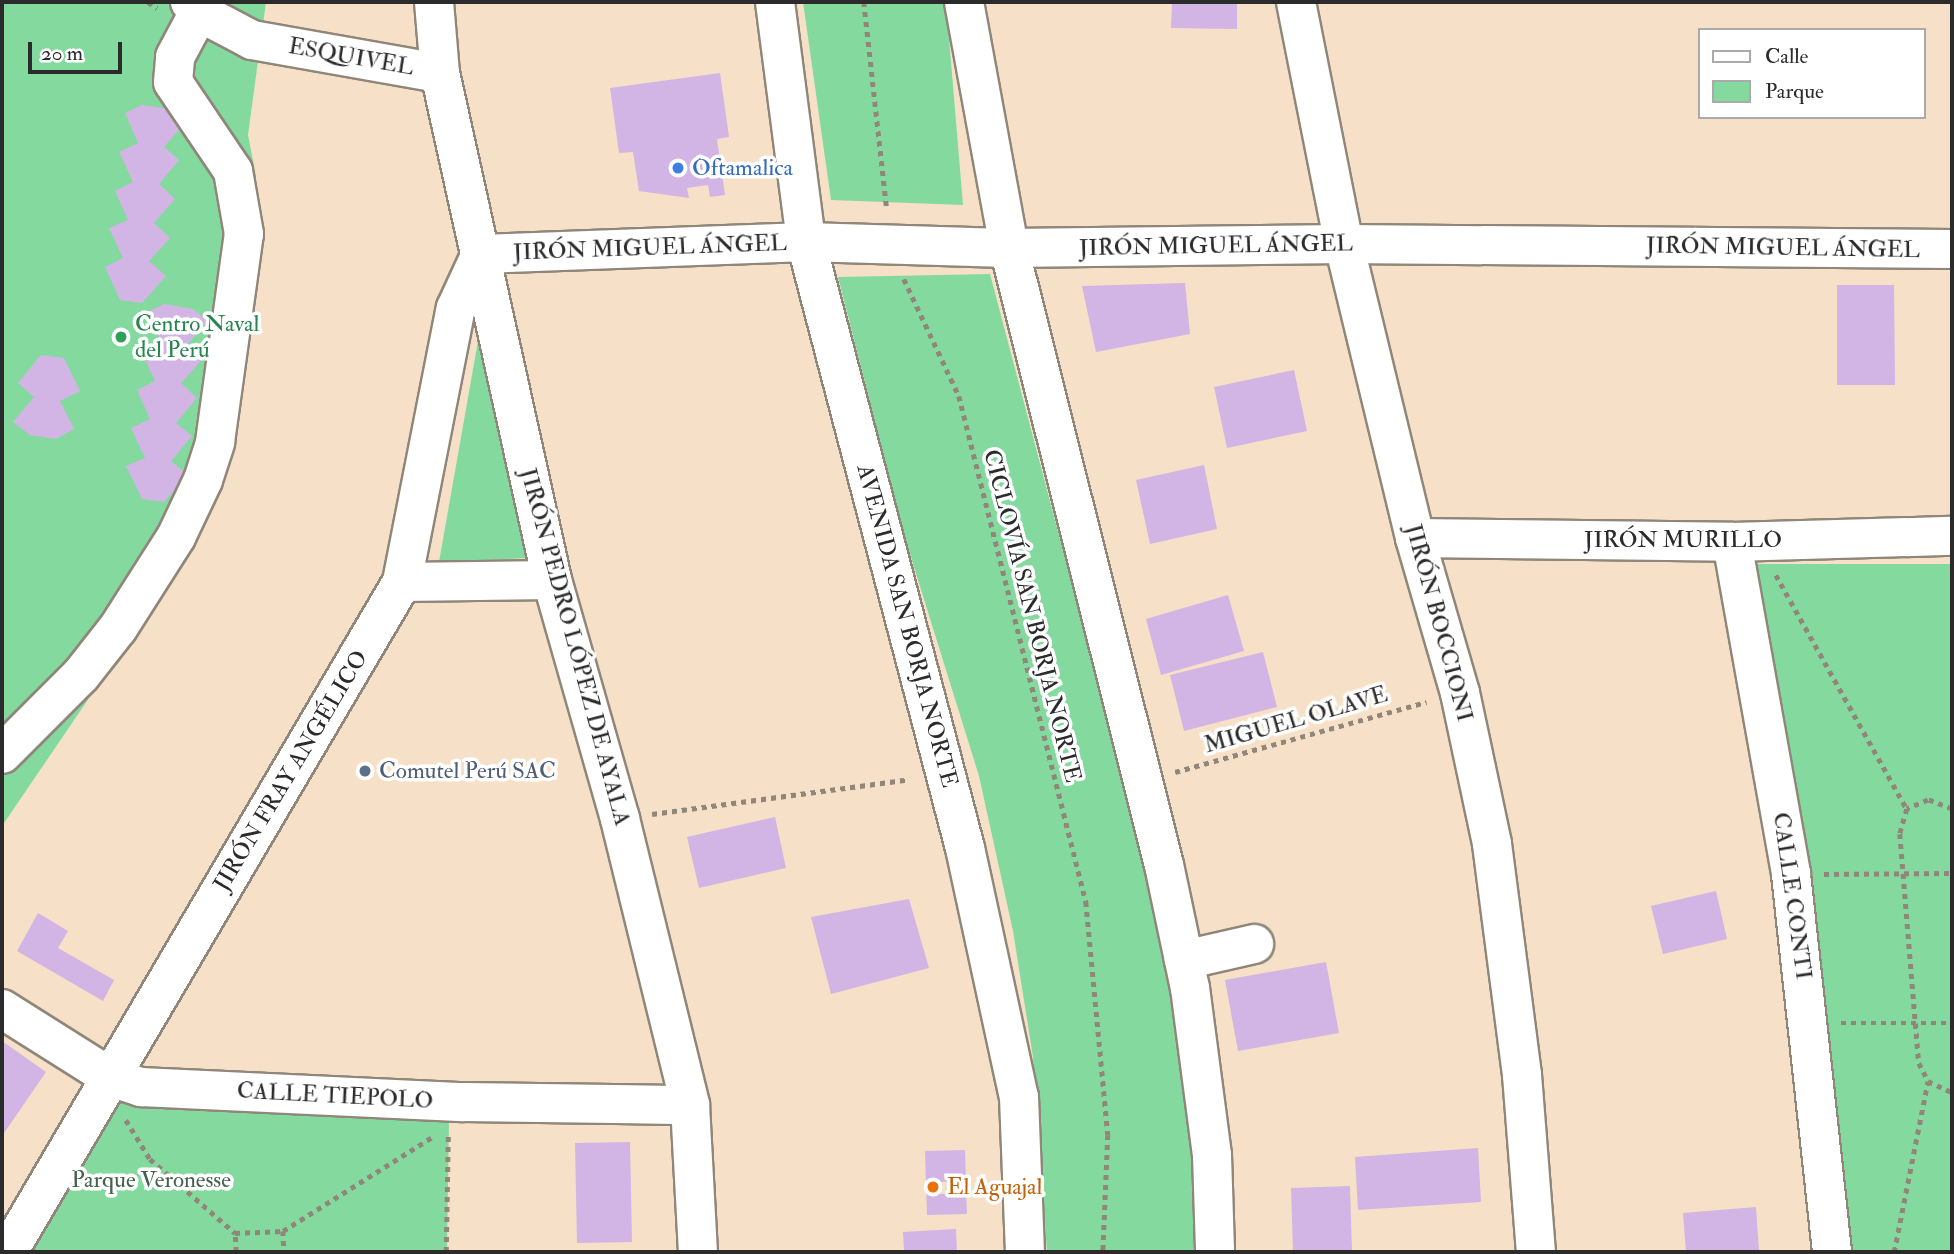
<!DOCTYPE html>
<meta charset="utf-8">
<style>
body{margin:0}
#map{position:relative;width:1954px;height:1254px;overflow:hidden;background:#f6e0c7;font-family:"IM FELL Double Pica",serif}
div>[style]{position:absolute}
.green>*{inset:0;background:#84da9e}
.building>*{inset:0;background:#d2b4e5}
.path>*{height:4.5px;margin-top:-2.25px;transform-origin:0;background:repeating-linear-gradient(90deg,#908679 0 5px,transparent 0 10px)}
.roads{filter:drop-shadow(2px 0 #908679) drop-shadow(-2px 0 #908679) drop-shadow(0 2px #908679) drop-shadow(0 -2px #908679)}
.minor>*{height:38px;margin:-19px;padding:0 19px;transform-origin:19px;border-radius:19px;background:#fff}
.major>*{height:38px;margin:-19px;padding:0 19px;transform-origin:19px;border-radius:19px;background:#fff}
.dots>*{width:19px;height:19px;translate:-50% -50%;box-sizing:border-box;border:4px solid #fff;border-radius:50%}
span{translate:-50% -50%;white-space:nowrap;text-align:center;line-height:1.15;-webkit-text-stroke:7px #fff;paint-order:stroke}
.street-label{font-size:23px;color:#2b2b2b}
.shop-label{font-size:23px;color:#366cbe}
.left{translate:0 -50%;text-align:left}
.leisure-label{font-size:23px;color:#27864d}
.service-label{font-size:23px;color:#4e5e75}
.park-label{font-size:23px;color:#46604e}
.food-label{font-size:23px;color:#c56008}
.frame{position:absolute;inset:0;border:4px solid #2b2b2b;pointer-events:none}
.legend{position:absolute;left:1698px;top:28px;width:228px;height:91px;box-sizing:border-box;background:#fff;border:2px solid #aaa;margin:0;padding:9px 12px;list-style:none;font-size:21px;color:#2b2b2b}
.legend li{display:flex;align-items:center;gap:14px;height:35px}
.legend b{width:35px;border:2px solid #aaa}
.scale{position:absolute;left:28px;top:42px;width:94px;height:32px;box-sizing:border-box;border:4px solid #2b2b2b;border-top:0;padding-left:9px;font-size:21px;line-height:24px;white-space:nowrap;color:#2b2b2b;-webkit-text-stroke:5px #fff;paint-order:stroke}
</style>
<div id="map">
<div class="green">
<i style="clip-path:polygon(2px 2px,266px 2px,248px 135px,256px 176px,254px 245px,164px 588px,2px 826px)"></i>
<i style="clip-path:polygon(803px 2px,946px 2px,963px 205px,831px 200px)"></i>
<i style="clip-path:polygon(990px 274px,1162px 925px,1194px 1134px,1197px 1252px,1047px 1252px,1033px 1057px,1013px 931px,979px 776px,904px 535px,838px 277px)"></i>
<i style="clip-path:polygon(478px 341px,528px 558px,439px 562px)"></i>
<i style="clip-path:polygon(1751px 564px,1952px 564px,1952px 1252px,1843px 1252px)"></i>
<i style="clip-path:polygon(113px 1099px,139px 1107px,449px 1119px,447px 1252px,24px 1252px)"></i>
</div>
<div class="building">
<i style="clip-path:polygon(1172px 2px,1237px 2px,1237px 29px,1171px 28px)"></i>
<i style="clip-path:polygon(720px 73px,729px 137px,717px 139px,725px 195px,710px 197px,708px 185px,687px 188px,689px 198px,639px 191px,633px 152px,619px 153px,610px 88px)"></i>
<i style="clip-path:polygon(142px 105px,171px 109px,186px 122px,164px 147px,179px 160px,159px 184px,175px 199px,154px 223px,170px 238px,149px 261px,166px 276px,142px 303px,120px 300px,105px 267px,123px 258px,109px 228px,128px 220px,115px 191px,133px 182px,119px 152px,138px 143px,125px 113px)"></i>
<i style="clip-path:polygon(1185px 283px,1190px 334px,1096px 352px,1082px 286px)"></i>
<i style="clip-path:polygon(1837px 285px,1894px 285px,1895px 385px,1837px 385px)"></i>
<i style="clip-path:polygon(164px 304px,193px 309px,208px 321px,186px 346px,202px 360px,181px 383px,197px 398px,176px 423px,192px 436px,171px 461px,188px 475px,164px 502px,142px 499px,126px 466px,145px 458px,131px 428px,150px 419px,137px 390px,155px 381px,141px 351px,161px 342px,147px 312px)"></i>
<i style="clip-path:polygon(41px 355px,64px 358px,80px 391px,60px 401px,74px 429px,56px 439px,30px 435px,13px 422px,34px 397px,18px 383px)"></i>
<i style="clip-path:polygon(1294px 370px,1307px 431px,1227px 448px,1214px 387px)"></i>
<i style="clip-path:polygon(1204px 465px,1217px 529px,1150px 544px,1136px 480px)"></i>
<i style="clip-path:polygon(1228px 595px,1244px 651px,1161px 675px,1146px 619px)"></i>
<i style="clip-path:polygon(1263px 652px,1277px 707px,1184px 731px,1170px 675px)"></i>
<i style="clip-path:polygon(775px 817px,786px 868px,699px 888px,687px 837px)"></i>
<i style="clip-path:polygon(1716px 891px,1727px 939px,1663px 954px,1651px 906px)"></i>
<i style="clip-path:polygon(909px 899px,929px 968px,831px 994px,811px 917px)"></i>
<i style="clip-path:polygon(38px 913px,68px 931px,58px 948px,114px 980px,103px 1001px,17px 951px)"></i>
<i style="clip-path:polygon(1326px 962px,1339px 1033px,1238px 1051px,1225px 980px)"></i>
<i style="clip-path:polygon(2px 1041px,46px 1072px,2px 1136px)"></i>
<i style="clip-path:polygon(630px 1142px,632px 1242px,577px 1243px,575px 1143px)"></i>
<i style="clip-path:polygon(1478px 1148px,1481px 1202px,1358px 1210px,1355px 1157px)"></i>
<i style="clip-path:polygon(965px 1150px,966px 1181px,939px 1182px,940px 1194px,966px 1193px,967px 1214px,927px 1215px,925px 1151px)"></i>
<i style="clip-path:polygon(1350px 1186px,1352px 1252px,1293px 1252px,1291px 1188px)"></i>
<i style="clip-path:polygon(1756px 1207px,1759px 1252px,1686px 1252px,1683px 1213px)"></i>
<i style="clip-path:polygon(956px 1229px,957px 1252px,904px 1252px,903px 1232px)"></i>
</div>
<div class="path">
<i style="left:148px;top:2px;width:11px;rotate:34deg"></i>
<i style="left:864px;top:2px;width:208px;rotate:83.7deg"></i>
<i style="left:904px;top:279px;width:129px;rotate:64.8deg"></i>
<i style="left:959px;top:396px;width:522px;rotate:75.91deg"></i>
<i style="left:1086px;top:902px;width:234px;rotate:84.6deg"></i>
<i style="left:1108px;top:1135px;width:117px;rotate:92.4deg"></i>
<i style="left:1776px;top:575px;width:268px;rotate:60.8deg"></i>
<i style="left:1175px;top:772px;width:261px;rotate:-15.6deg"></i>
<i style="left:1952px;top:809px;width:26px;rotate:-159deg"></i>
<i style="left:1928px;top:800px;width:23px;rotate:157deg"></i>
<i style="left:1907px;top:809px;width:26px;rotate:106deg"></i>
<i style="left:1900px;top:834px;width:230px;rotate:85.3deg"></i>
<i style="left:1919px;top:1063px;width:20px;rotate:63deg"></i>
<i style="left:1928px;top:1081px;width:26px;rotate:25deg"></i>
<i style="left:652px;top:814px;width:260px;rotate:-7.7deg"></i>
<i style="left:1824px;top:874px;width:128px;rotate:-0.4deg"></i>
<i style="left:1841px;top:1023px;width:111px"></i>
<i style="left:126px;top:1120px;width:46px;rotate:58.4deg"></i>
<i style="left:150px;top:1159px;width:113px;rotate:41deg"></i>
<i style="left:283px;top:1231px;width:21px;rotate:87deg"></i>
<i style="left:236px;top:1252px;width:19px;rotate:-93deg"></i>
<i style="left:235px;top:1233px;width:48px;rotate:-2.4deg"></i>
<i style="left:283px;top:1231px;width:178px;rotate:-32.2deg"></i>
<i style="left:446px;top:1252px;width:117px;rotate:-89deg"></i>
<i style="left:1894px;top:1252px;width:174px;rotate:-78.8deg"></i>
</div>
<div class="roads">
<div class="minor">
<i style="left:190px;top:2px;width:13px;rotate:48deg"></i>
<i style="left:199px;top:12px;width:60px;rotate:27.8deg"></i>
<i style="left:252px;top:40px;width:191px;rotate:10deg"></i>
<i style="left:434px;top:2px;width:71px;rotate:85.2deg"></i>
<i style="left:440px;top:73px;width:519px;rotate:77.54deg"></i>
<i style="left:552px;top:580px;width:248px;rotate:74.1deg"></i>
<i style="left:620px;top:819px;width:294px;rotate:76.2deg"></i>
<i style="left:690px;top:1105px;width:147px;rotate:86.9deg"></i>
<i style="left:1296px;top:2px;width:247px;rotate:78.8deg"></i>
<i style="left:1344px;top:244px;width:302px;rotate:76.4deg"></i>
<i style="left:1415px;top:538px;width:161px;rotate:73.8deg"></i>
<i style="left:1460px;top:693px;width:154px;rotate:78deg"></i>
<i style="left:1492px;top:844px;width:233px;rotate:82.6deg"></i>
<i style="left:1522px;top:1075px;width:178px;rotate:85.5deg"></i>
<i style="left:1415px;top:538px;width:317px;rotate:0.7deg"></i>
<i style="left:1732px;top:542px;width:220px;rotate:-1.6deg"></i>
<i style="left:1732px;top:542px;width:337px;rotate:79.9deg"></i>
<i style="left:1791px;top:874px;width:380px;rotate:83.8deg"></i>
<i style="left:402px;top:582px;width:150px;rotate:-0.8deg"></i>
<i style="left:2px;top:754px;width:112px;rotate:-45deg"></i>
<i style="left:81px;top:675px;width:60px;rotate:-51.8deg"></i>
<i style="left:118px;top:628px;width:108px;rotate:-57.5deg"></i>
<i style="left:176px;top:537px;width:63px;rotate:-64.7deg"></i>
<i style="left:203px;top:480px;width:40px;rotate:-72deg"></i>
<i style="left:215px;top:442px;width:210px;rotate:-82.1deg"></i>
<i style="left:244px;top:234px;width:64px;rotate:-99.9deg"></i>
<i style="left:233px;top:171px;width:107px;rotate:-124deg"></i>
<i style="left:173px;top:82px;width:25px;rotate:-85deg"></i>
<i style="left:175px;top:57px;width:51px;rotate:-61.9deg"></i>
<i style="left:1184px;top:960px;width:72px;rotate:-12.9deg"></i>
<i style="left:2px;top:1009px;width:128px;rotate:32.2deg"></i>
<i style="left:110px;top:1077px;width:33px;rotate:18deg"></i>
<i style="left:141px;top:1087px;width:323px;rotate:2.7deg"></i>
<i style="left:464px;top:1102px;width:226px;rotate:0.8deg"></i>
<i style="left:8px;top:1252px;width:777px;rotate:-59.54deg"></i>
<i style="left:402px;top:582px;width:279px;rotate:-78.9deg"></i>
<i style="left:456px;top:308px;width:60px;rotate:-65.2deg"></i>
<i style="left:481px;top:254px;width:325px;rotate:-2.1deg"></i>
<i style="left:806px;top:242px;width:203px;rotate:1.7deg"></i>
<i style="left:1009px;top:248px;width:335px;rotate:-0.7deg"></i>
<i style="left:1344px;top:244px;width:608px;rotate:0.47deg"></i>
</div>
<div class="major">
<i style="left:775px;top:2px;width:242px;rotate:82.6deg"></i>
<i style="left:806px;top:242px;width:627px;rotate:75.3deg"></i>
<i style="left:965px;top:848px;width:255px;rotate:77.8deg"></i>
<i style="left:1019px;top:1097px;width:155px;rotate:87.8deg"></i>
<i style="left:964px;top:2px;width:250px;rotate:79.6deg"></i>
<i style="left:1009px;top:248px;width:636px;rotate:75.9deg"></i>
<i style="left:1164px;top:865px;width:126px;rotate:78.1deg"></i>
<i style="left:1190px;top:988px;width:168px;rotate:82.5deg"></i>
<i style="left:1212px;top:1155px;width:97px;rotate:88.2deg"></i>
</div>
</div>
<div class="dots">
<i style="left:678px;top:168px;background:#3f7fe0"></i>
<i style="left:121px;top:337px;background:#2e9e5b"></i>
<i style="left:365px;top:771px;background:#5c6f8a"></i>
<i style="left:933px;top:1187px;background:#e8710a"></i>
</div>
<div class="street-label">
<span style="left:351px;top:57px;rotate:10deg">ESQUIVEL</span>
<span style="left:1216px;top:246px;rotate:-1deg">JIRÓN MIGUEL ÁNGEL</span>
<span style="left:650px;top:248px;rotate:-2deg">JIRÓN MIGUEL ÁNGEL</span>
<span style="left:1783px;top:248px;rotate:1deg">JIRÓN MIGUEL ÁNGEL</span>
<span style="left:1683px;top:540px">JIRÓN MURILLO</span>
<span style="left:1032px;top:616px;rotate:76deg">CICLOVÍA SAN BORJA NORTE</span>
<span style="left:1439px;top:623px;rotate:75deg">JIRÓN BOCCIONI</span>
<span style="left:907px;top:626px;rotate:75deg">AVENIDA SAN BORJA NORTE</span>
<span style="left:575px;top:647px;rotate:75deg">JIRÓN PEDRO LÓPEZ DE AYALA</span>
<span style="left:1296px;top:720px;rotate:-16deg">MIGUEL OLAVE</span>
<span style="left:291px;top:771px;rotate:-59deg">JIRÓN FRAY ANGÉLICO</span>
<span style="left:1792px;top:896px;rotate:82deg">CALLE CONTI</span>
<span style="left:335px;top:1096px;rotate:3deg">CALLE TIEPOLO</span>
</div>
<div class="shop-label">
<span class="left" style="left:692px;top:168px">Oftamalica</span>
</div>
<div class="leisure-label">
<span class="left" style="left:135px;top:337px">Centro Naval<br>del Perú</span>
</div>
<div class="service-label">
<span class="left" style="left:379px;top:771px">Comutel Perú SAC</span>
</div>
<div class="park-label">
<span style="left:151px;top:1180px">Parque Veronesse</span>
</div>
<div class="food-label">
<span class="left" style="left:947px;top:1187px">El Aguajal</span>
</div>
<div class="frame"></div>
<ul class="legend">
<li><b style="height:9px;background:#fff"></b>Calle</li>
<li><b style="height:19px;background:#84da9e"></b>Parque</li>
</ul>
<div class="scale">20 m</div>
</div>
